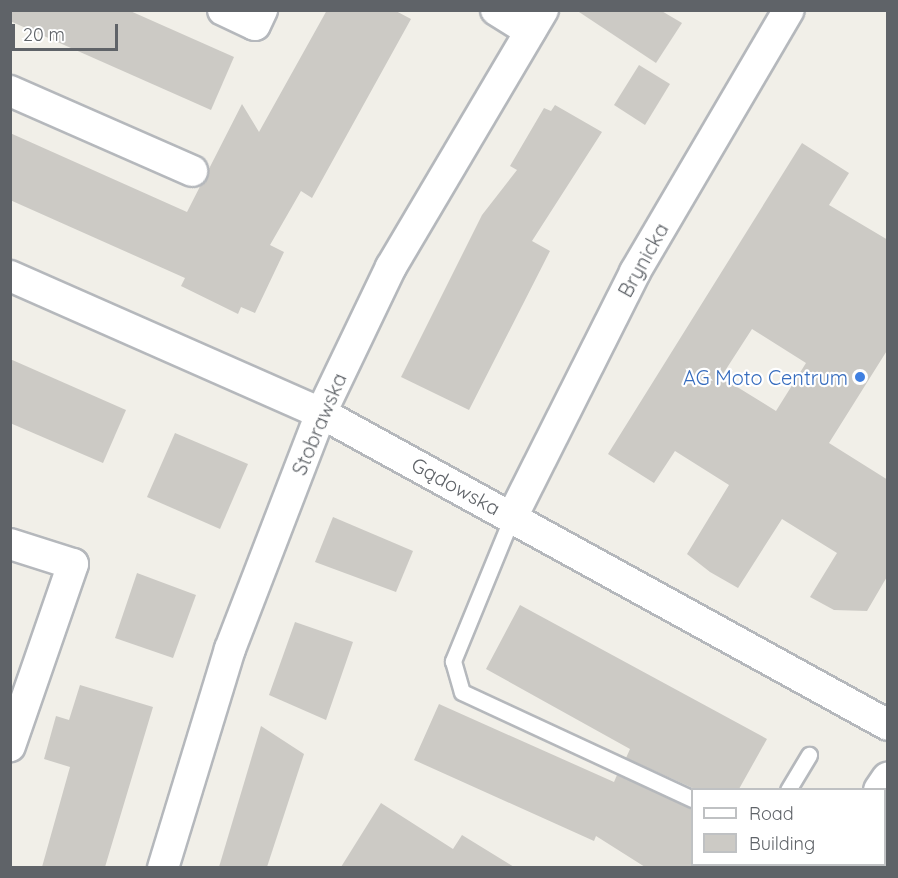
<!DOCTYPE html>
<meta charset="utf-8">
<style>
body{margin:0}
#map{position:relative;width:898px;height:878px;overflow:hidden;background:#f1efe8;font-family:Quicksand,sans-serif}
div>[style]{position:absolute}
.building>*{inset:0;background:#cccac5}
.roads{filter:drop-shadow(2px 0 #b5b8bc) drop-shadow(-2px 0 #b5b8bc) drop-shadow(0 2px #b5b8bc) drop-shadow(0 -2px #b5b8bc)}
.lane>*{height:15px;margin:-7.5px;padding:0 7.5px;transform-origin:7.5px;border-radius:7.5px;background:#fff}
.street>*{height:30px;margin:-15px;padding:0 15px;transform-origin:15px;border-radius:15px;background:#fff}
.secondary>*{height:33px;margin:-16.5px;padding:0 16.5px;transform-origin:16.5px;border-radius:16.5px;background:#fff}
.dots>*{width:16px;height:16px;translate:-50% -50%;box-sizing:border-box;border:3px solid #fff;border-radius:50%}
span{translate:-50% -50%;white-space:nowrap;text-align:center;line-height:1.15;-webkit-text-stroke:4.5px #fff;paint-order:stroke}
.street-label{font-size:20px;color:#5f6368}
.shop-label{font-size:20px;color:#366cbe}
.right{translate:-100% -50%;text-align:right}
.frame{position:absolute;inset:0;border:12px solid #5f6368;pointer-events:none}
.legend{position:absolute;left:691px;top:788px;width:195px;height:78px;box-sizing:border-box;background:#fff;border:2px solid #bfc1c3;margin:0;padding:8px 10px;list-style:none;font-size:18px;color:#5f6368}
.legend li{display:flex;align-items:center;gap:12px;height:30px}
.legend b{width:30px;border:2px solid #bfc1c3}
.scale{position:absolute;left:12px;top:24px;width:106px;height:27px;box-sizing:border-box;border:3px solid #5f6368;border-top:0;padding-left:8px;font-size:18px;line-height:21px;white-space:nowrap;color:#5f6368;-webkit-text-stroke:4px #fff;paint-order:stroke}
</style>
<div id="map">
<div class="building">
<i style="clip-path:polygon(10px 10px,128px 10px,234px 57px,211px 110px,10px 21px)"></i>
<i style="clip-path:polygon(327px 10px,394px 10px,411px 19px,312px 198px,301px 191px,270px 245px,284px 252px,255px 313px,241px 307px,238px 314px,181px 286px,185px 278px,10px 200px,10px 133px,187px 212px,242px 104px,259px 132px)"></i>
<i style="clip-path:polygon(576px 10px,660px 10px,682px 23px,656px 63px)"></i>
<i style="clip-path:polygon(639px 65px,670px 84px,645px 125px,614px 105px)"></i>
<i style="clip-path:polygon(555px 105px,602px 132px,532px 241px,550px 251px,469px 410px,401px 377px,482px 215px,517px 170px,510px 166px,544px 108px,551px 111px)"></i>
<i style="clip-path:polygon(evenodd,802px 143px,849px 173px,829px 205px,888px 240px,888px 349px,829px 443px,888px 480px,888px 575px,867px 611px,834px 610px,810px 597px,837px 553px,782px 519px,738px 588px,710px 572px,687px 554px,729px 485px,675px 451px,654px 483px,608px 454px,802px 143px,752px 329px,806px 363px,776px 411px,721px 377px,752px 329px)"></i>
<i style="clip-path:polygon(10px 359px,126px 410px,103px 463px,10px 423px)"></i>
<i style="clip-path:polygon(175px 433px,248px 464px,220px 529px,147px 497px)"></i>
<i style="clip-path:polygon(333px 517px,413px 551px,396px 592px,315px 562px)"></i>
<i style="clip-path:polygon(137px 573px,196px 595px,173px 658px,115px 638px)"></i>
<i style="clip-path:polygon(520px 605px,767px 739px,739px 789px,695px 789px,626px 758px,630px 749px,486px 669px)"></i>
<i style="clip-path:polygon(295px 622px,353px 642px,326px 720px,269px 695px)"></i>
<i style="clip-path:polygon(80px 685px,153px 707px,105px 867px,42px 867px,70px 767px,44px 759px,56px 716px,69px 720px)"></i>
<i style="clip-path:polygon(439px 704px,614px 782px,617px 775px,693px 809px,693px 867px,645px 867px,596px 836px,594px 841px,414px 760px)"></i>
<i style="clip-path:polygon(261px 726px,304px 754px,267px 867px,219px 867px)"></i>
<i style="clip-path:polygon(381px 803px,453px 849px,462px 835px,514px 867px,341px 867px)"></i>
</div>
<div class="roads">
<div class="lane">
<i style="left:512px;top:517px;width:156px;rotate:112.3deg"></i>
<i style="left:453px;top:661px;width:32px;rotate:74deg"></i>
<i style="left:462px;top:692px;width:254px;rotate:24.9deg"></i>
<i style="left:788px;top:790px;width:41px;rotate:-59deg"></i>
<i style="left:735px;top:868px;width:4px;rotate:-63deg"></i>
</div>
<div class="street">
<i style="left:223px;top:10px;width:35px;rotate:25deg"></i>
<i style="left:255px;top:25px;width:17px;rotate:-65deg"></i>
<i style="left:496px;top:10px;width:40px;rotate:32deg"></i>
<i style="left:10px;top:91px;width:199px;rotate:23.7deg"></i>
<i style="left:10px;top:276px;width:340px;rotate:23.8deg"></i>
<i style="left:321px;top:413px;width:647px;rotate:28.82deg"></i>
<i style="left:512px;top:517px;width:274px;rotate:-63.3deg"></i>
<i style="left:635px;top:272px;width:304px;rotate:-59.6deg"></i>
<i style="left:10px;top:544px;width:66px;rotate:17.6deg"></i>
<i style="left:73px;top:564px;width:193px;rotate:109.1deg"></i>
<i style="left:163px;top:868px;width:229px;rotate:-73deg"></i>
<i style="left:230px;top:649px;width:253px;rotate:-68.9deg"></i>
<i style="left:321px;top:413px;width:162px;rotate:-64.4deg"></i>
<i style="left:391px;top:267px;width:299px;rotate:-59.4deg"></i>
</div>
<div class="secondary">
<i style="left:880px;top:790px;width:14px;rotate:-56deg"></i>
<i style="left:833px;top:868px;width:4px;rotate:-63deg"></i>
</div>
</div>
<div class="dots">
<i style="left:860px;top:377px;background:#3f7fe0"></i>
</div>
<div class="street-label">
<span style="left:643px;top:260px;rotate:-61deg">Brynicka</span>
<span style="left:319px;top:424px;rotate:-67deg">Stobrawska</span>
<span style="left:456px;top:486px;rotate:29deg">Gądowska</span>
</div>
<div class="shop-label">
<span class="right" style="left:848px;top:377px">AG Moto Centrum</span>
</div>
<div class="frame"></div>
<ul class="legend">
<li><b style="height:8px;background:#fff"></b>Road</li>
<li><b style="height:16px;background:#cccac5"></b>Building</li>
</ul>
<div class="scale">20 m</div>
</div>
